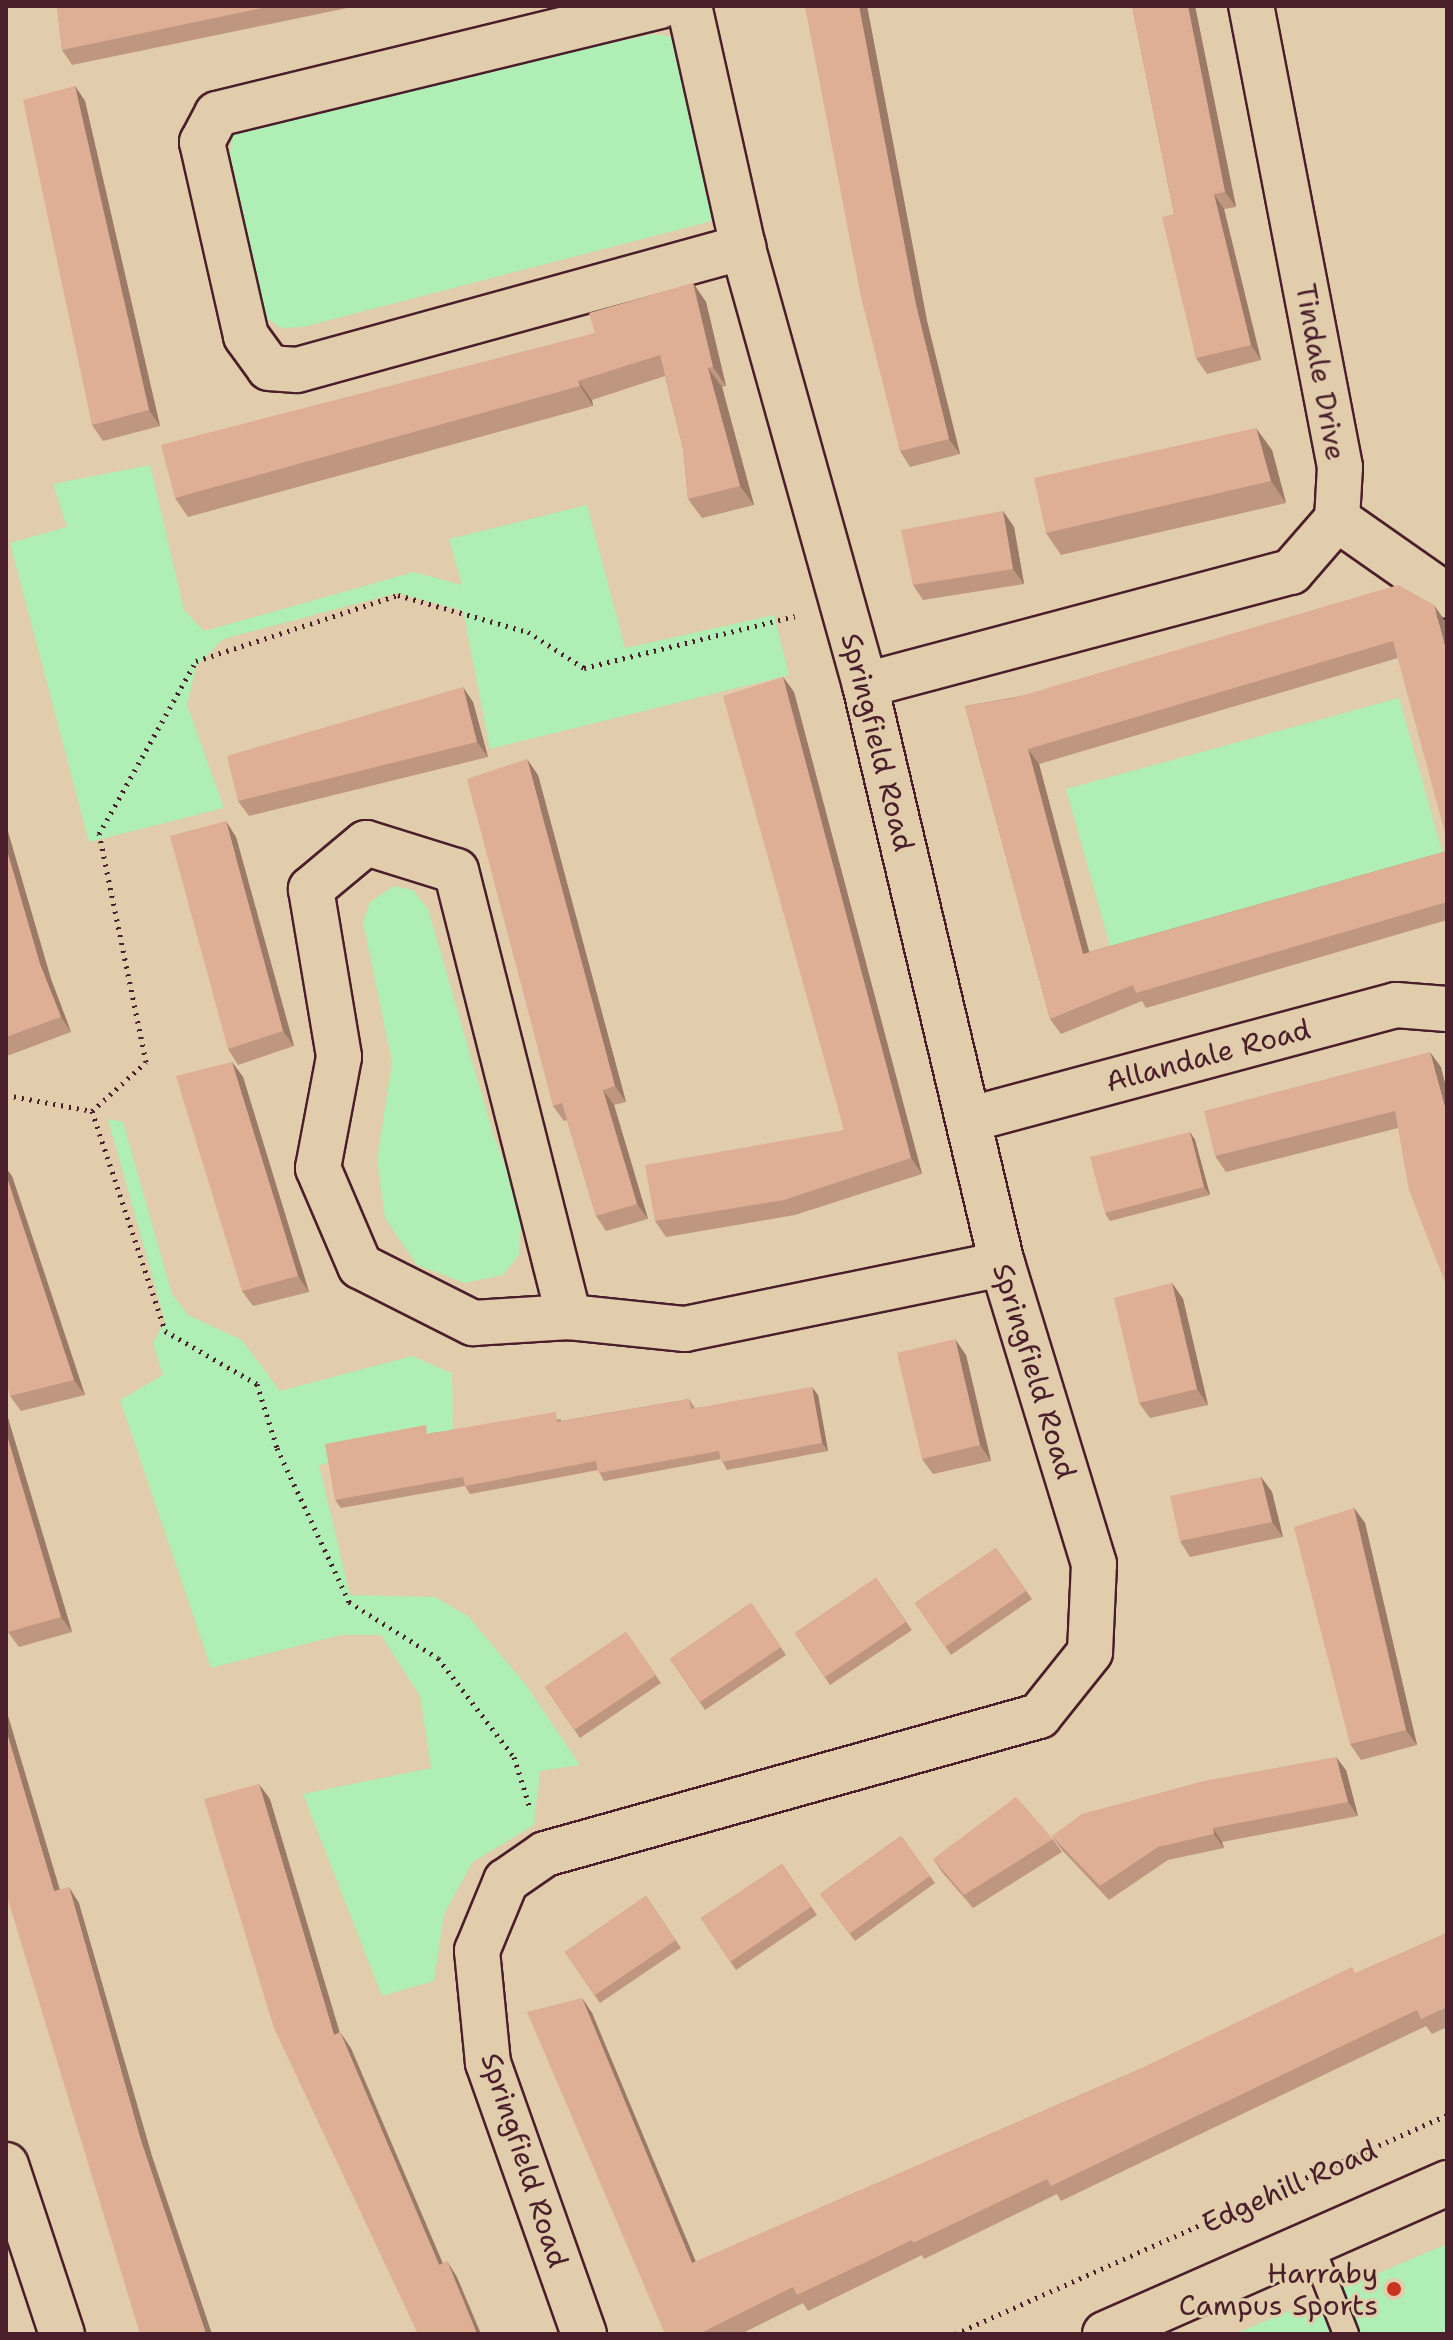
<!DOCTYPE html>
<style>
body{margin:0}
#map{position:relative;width:1453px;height:2340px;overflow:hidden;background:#e1ccab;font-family:"Shantell Sans",sans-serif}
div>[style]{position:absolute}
.green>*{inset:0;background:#afeeb5}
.path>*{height:5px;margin-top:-2.5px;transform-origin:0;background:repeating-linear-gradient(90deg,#4a1f2b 0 2px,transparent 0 8px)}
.roads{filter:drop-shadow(2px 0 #4a1f2b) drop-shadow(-2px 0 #4a1f2b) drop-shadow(0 2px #4a1f2b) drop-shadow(0 -2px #4a1f2b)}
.lane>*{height:24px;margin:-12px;padding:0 12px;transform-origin:12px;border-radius:12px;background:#e1ccab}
.street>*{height:44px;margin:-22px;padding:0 22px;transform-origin:22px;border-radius:22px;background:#e1ccab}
.secondary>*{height:44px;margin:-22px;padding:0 22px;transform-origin:22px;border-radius:22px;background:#e1ccab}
.wall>*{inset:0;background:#bf9680}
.shaded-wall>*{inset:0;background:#9b7a68}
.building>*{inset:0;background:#deae95}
.dots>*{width:22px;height:22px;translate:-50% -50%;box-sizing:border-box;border:4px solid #e1ccab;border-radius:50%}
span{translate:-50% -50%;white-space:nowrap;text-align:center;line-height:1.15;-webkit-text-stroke:6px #e1ccab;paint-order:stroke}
.street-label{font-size:28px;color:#4a1f2b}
.poi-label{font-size:28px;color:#4a1f2b}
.right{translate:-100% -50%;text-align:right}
.frame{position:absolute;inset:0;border:8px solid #4a1f2b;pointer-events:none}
</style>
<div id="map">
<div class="green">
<i style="clip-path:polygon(653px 34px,682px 38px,728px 211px,708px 222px,303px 327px,281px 328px,266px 318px,230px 153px,233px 135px,247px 123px)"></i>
<i style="clip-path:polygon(150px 465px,184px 610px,204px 631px,414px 572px,462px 585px,449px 539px,587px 505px,625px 648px,774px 615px,789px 675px,490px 749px,463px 611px,397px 593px,223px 639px,196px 667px,187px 705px,224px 808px,89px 842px,10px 543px,67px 527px,53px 484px)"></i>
<i style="clip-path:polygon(1399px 698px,1447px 869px,1119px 978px,1066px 789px)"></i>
<i style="clip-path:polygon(394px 886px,413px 890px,428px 909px,493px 1133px,522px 1212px,519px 1255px,503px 1275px,465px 1283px,417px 1265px,385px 1218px,377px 1160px,392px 1062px,363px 922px,370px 902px)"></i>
<i style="clip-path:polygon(108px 1119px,123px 1122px,172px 1294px,188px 1315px,242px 1340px,280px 1391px,412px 1356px,452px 1373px,453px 1434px,319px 1465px,350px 1595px,435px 1597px,468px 1616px,526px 1685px,580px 1765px,540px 1771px,534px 1825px,473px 1862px,444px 1914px,434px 1981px,382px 1996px,303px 1794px,431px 1768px,420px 1696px,381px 1635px,341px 1635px,211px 1668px,120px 1400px,163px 1375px,153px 1343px,165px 1321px)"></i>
<i style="clip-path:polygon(1447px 2244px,1447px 2334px,1235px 2334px)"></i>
</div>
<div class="path">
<i style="left:6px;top:1095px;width:87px;rotate:10.5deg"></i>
<i style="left:92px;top:1111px;width:73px;rotate:-42.2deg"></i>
<i style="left:146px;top:1062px;width:233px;rotate:-101.6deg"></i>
<i style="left:99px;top:834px;width:198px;rotate:-60.7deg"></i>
<i style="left:196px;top:661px;width:213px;rotate:-18.1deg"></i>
<i style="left:398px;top:595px;width:135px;rotate:15.9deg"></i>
<i style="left:528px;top:632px;width:67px;rotate:32.7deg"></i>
<i style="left:584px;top:668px;width:217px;rotate:-13.8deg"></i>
<i style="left:92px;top:1111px;width:232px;rotate:71.6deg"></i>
<i style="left:165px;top:1331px;width:106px;rotate:29.9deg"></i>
<i style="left:257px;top:1384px;width:67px;rotate:72.6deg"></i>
<i style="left:277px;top:1448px;width:170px;rotate:64.9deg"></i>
<i style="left:349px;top:1602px;width:105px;rotate:32.2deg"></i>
<i style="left:438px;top:1658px;width:125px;rotate:52.5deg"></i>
<i style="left:514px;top:1757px;width:53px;rotate:72.6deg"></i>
<i style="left:955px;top:2334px;width:539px;rotate:-23.99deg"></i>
</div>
<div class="roads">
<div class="lane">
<i style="left:1310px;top:2242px;width:99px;rotate:68.6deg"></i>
</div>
<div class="street">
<i style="left:660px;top:6px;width:456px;rotate:166.3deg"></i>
<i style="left:217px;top:114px;width:32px;rotate:118deg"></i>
<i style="left:202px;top:142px;width:199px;rotate:77.2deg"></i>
<i style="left:246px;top:336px;width:39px;rotate:54deg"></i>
<i style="left:269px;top:368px;width:28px;rotate:4deg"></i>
<i style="left:297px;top:370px;width:463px;rotate:-15.4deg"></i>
<i style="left:1337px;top:519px;width:134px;rotate:35deg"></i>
<i style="left:865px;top:685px;width:441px;rotate:-14.9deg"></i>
<i style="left:1291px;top:572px;width:70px;rotate:-49deg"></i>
<i style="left:1337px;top:519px;width:52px;rotate:-86.7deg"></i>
<i style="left:1340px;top:467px;width:470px;rotate:-100.9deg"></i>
<i style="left:971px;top:1119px;width:440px;rotate:-15deg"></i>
<i style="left:1396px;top:1005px;width:51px;rotate:4.5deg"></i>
<i style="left:569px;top:1317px;width:460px;rotate:-104.2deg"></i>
<i style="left:456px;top:871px;width:94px;rotate:-162.7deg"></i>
<i style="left:366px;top:843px;width:72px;rotate:140.1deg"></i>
<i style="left:311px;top:889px;width:170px;rotate:80.5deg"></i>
<i style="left:339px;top:1057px;width:113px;rotate:100.7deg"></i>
<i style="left:318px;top:1168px;width:107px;rotate:66.8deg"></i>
<i style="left:360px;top:1266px;width:127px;rotate:26.8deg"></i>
<i style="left:473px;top:1323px;width:96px;rotate:-3.6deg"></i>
<i style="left:569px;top:1317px;width:117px;rotate:5.9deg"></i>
<i style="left:685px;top:1329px;width:324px;rotate:-11.6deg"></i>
<i style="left:6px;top:2165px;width:178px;rotate:71.7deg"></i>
<i style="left:584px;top:2334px;width:288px;rotate:-109.5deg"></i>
<i style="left:488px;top:2063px;width:113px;rotate:-95.6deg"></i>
<i style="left:477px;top:1951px;width:76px;rotate:-67.5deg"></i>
<i style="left:506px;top:1881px;width:47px;rotate:-34.7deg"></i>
<i style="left:545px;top:1854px;width:513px;rotate:-15.61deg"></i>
<i style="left:1039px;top:1716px;width:82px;rotate:-51.4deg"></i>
<i style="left:1090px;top:1652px;width:88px;rotate:-87.4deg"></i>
<i style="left:1094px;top:1564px;width:314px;rotate:-107deg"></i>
<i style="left:1002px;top:1264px;width:595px;rotate:-103.31deg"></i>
<i style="left:865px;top:685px;width:455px;rotate:-105.6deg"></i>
<i style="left:743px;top:247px;width:247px;rotate:-102.6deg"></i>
</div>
<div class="secondary">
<i style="left:1105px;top:2334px;width:374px;rotate:-23.8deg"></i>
</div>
</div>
<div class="wall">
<i style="clip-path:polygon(57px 6px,357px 6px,72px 65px,62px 50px)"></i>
<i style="clip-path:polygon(805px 6px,867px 6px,927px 321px,960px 454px,910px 467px,900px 451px)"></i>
<i style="clip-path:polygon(1132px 6px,1195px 6px,1236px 207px,1224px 209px,1261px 360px,1207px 374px,1196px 358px,1174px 214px)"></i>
<i style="clip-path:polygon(75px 86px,85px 101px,160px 426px,103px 441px,92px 425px)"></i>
<i style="clip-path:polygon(693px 283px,706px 302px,726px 386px,722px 387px,754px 505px,702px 518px,688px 499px,683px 448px,665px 376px,592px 400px,593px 406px,188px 517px,175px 498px,595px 333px)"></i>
<i style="clip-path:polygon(1272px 450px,1286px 503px,1061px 555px,1046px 533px)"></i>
<i style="clip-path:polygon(1003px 511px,1014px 527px,1024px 584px,923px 600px,913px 585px)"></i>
<i style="clip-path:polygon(1445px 621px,1398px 658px,1039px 764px,1089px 952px,1447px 851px,1447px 920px,1146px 1008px,1142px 1001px,1061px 1034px,1050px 1019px,965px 706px)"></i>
<i style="clip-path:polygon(783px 677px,794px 692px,922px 1174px,795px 1215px,666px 1237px,655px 1221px,844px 1130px)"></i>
<i style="clip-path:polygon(473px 702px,488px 757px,249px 816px,238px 801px)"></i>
<i style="clip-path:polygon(538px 775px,626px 1102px,614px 1105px,648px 1219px,606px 1231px,596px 1216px,567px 1120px,564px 1121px,553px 1106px)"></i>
<i style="clip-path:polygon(6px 825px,51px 979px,71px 1032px,7px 1056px)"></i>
<i style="clip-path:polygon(236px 837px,294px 1046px,238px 1065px,228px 1049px)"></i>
<i style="clip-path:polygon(232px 1062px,243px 1077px,309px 1292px,253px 1306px,242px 1291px)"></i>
<i style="clip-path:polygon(1441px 1067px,1398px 1128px,1226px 1172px,1215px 1156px)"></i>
<i style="clip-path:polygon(1190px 1132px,1195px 1140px,1210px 1195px,1110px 1221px,1105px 1213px)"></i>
<i style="clip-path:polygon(12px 1176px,85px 1395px,21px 1411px,10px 1396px)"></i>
<i style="clip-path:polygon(1172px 1283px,1183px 1299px,1208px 1405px,1150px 1418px,1139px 1403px)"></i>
<i style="clip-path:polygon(966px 1355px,991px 1461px,933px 1474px,922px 1459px)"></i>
<i style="clip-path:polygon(818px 1395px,828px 1451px,727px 1470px,721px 1459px,604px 1481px,598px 1470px,470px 1494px,465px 1486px,341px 1508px,335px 1500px,431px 1433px,561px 1419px,561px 1421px,689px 1399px,695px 1408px)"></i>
<i style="clip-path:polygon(6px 1416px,8px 1418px,72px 1632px,19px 1647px,8px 1632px,6px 1625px)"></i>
<i style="clip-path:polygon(1261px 1477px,1272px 1492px,1283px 1537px,1190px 1557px,1180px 1541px)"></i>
<i style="clip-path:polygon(1354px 1508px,1365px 1523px,1417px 1745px,1361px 1760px,1350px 1744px)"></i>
<i style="clip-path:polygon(996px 1548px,1032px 1599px,951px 1655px,915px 1603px)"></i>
<i style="clip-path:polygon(876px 1578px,912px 1630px,830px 1685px,795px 1633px)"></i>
<i style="clip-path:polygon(751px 1603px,786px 1655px,705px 1710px,670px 1659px)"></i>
<i style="clip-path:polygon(626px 1632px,661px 1683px,580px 1738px,545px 1687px)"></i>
<i style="clip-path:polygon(1346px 1770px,1358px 1816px,1222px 1842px,1224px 1848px,1168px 1860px,1109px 1900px,1062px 1850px,1052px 1836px)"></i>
<i style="clip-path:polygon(901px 1836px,935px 1883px,855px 1941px,820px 1894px)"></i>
<i style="clip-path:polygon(1053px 1839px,1062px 1852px,973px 1908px,942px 1872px,933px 1859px)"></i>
<i style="clip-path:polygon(782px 1864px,817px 1915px,736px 1970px,701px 1918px)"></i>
<i style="clip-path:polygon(646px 1896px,681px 1948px,600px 2003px,565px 1952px)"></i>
<i style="clip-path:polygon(1447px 1933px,1447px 2027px,1432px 2034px,1426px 2026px,1061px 2201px,1057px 2194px,924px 2259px,922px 2255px,808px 2311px,803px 2303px,741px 2334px,665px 2334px,582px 1998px,592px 2013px,696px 2262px,1140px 2069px)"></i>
</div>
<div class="shaded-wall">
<i style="clip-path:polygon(859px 6px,867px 6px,927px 321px,960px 454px,949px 439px,916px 305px)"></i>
<i style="clip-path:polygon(1188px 6px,1195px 6px,1236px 207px,1225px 192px)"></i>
<i style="clip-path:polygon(75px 86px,85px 101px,160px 426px,149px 410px)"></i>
<i style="clip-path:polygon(1214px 194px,1224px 209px,1261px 360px,1251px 345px)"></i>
<i style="clip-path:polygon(693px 283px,706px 302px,726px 386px,713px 367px)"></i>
<i style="clip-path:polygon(708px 368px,722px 387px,754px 505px,740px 486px)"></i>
<i style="clip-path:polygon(578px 381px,592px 400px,593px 406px,580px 386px)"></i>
<i style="clip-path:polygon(1256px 428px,1272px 450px,1286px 503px,1271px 481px)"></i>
<i style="clip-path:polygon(1003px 511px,1014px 527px,1024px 584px,1013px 569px)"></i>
<i style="clip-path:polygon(1434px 605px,1445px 621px,1447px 629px,1447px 654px)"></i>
<i style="clip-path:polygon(783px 677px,794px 692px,922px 1174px,911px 1158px)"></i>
<i style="clip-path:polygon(463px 687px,473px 702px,488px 757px,477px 742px)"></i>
<i style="clip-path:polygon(1028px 749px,1039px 764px,1094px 970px,1083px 954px)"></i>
<i style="clip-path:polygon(527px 759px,538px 775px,626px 1102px,615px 1086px)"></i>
<i style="clip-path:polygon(226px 821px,236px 837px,294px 1046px,283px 1031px)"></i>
<i style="clip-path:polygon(6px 825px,51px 979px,71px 1032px,61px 1017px,40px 964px,6px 847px)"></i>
<i style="clip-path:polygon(1430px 1052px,1441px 1067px,1447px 1091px,1447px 1115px)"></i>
<i style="clip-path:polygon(232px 1062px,243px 1077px,309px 1292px,298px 1276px)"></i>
<i style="clip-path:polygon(603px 1090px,614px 1105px,648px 1219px,637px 1204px)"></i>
<i style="clip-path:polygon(1190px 1132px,1195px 1140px,1210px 1195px,1204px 1187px)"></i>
<i style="clip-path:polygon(6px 1168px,12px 1176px,85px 1395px,74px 1380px,6px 1175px)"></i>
<i style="clip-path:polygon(1172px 1283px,1183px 1299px,1208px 1405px,1197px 1389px)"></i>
<i style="clip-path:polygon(955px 1339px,966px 1355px,991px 1461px,980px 1445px)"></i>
<i style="clip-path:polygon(812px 1387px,818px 1395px,828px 1451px,822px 1443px)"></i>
<i style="clip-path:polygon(6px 1416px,8px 1418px,72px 1632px,61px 1617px,6px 1432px)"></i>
<i style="clip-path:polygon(1261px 1477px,1272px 1492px,1283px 1537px,1272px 1522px)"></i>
<i style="clip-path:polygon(1354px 1508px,1365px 1523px,1417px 1745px,1406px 1730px)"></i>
<i style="clip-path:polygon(6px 1709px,65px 1907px,54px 1891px,6px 1730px)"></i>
<i style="clip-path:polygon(1336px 1757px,1346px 1770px,1358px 1816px,1348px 1802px)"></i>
<i style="clip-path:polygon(259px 1784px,270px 1799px,345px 2050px,334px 2035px)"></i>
<i style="clip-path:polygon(1213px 1828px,1222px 1842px,1224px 1848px,1214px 1834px)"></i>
<i style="clip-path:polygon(69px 1887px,79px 1903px,152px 2156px,212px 2334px,206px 2334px,141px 2141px)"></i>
<i style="clip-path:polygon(582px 1998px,592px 2013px,703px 2279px,692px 2263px)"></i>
<i style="clip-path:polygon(340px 2032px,351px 2048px,450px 2280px,439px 2265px)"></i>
<i style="clip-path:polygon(447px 2261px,457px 2277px,481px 2334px,477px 2334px)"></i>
</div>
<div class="building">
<i style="clip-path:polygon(57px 6px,272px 6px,62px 50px)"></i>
<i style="clip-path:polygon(805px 6px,859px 6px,916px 305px,949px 439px,900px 451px,861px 297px)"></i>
<i style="clip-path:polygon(1132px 6px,1188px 6px,1225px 192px,1214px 194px,1251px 345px,1196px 358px,1162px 217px,1174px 214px)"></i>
<i style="clip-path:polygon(75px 86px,149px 410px,92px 425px,23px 100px)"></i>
<i style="clip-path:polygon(693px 283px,713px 367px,708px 368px,740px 486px,688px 499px,683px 448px,660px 355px,578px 381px,580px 386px,175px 498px,161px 445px,595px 333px,589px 313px)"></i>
<i style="clip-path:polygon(1256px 428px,1271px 481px,1046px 533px,1034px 478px)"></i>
<i style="clip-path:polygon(1003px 511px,1013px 569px,913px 585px,901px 530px)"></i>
<i style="clip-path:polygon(1398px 585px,1434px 605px,1447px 654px,1447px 840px,1393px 641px,1028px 749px,1083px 954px,1447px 851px,1447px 902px,1136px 993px,1133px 985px,1050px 1019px,965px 706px,1014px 698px)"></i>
<i style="clip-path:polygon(783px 677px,911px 1158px,784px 1200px,655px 1221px,645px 1165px,844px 1130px,723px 696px)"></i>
<i style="clip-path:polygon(463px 687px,477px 742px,238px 801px,227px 756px)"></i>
<i style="clip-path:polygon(527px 759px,615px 1086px,603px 1090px,637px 1204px,596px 1216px,562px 1103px,553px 1106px,467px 779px)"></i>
<i style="clip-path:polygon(226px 821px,283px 1031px,228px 1049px,170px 836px)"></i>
<i style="clip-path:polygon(6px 847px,40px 964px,61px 1017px,6px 1037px)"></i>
<i style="clip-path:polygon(1430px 1052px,1447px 1115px,1447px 1287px,1409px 1190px,1395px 1111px,1215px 1156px,1204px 1111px)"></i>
<i style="clip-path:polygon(232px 1062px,298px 1276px,242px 1291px,176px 1076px)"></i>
<i style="clip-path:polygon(1190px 1132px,1204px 1187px,1105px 1213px,1090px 1157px)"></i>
<i style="clip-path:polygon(6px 1175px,74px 1380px,10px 1396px,6px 1381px)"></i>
<i style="clip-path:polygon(1172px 1283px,1197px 1389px,1139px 1403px,1114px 1298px)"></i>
<i style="clip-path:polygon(955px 1339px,980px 1445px,922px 1459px,897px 1353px)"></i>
<i style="clip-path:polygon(812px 1387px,822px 1443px,721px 1462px,719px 1451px,598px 1473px,596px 1461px,465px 1486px,463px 1477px,335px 1500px,325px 1444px,426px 1425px,427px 1434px,556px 1412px,557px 1422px,689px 1399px,691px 1409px)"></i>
<i style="clip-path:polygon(6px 1432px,61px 1617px,8px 1632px,6px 1625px)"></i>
<i style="clip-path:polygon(1261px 1477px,1272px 1522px,1180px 1541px,1170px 1496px)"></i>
<i style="clip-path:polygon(1354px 1508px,1406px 1730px,1350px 1744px,1294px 1527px)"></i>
<i style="clip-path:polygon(996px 1548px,1026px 1591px,945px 1647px,915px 1603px)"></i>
<i style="clip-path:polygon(876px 1578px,906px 1622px,825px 1677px,795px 1633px)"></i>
<i style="clip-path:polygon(751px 1603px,781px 1647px,700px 1702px,670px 1659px)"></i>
<i style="clip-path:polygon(626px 1632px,656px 1675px,574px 1730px,545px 1687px)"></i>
<i style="clip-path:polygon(6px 1730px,54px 1891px,69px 1887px,141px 2141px,206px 2334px,140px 2334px,6px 1893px)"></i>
<i style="clip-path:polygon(1336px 1757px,1348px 1802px,1213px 1828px,1214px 1834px,1158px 1847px,1100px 1886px,1052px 1836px,1082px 1814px,1204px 1781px)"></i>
<i style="clip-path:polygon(259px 1784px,334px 2035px,340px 2032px,439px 2265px,447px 2261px,477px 2334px,418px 2334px,274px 2028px,204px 1799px)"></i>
<i style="clip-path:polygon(1016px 1797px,1053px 1839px,964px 1895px,933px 1859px)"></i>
<i style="clip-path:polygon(901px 1836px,930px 1876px,849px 1934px,820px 1894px)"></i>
<i style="clip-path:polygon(782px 1864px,811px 1907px,730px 1962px,701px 1918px)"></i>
<i style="clip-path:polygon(646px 1896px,676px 1940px,595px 1995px,565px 1952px)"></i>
<i style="clip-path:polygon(1447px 1933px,1447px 2007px,1421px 2019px,1417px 2010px,1051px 2186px,1047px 2179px,913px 2243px,912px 2240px,797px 2295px,793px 2287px,699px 2334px,665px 2334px,527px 2012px,582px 1998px,692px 2263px,1140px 2069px,1352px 1967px,1355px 1973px)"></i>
</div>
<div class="dots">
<i style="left:1394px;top:2289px;background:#c8321e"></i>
</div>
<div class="street-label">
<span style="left:1321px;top:372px;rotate:80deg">Tindale Drive</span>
<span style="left:878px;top:742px;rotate:76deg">Springfield Road</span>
<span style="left:1208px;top:1055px;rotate:-15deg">Allandale Road</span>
<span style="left:1035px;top:1371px;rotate:73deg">Springfield Road</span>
<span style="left:525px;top:2160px;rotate:72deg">Springfield Road</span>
<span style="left:1289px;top:2186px;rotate:-24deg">Edgehill Road</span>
</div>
<div class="poi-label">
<span class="right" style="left:1378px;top:2289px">Harraby<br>Campus Sports</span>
</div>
<div class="frame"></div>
</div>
